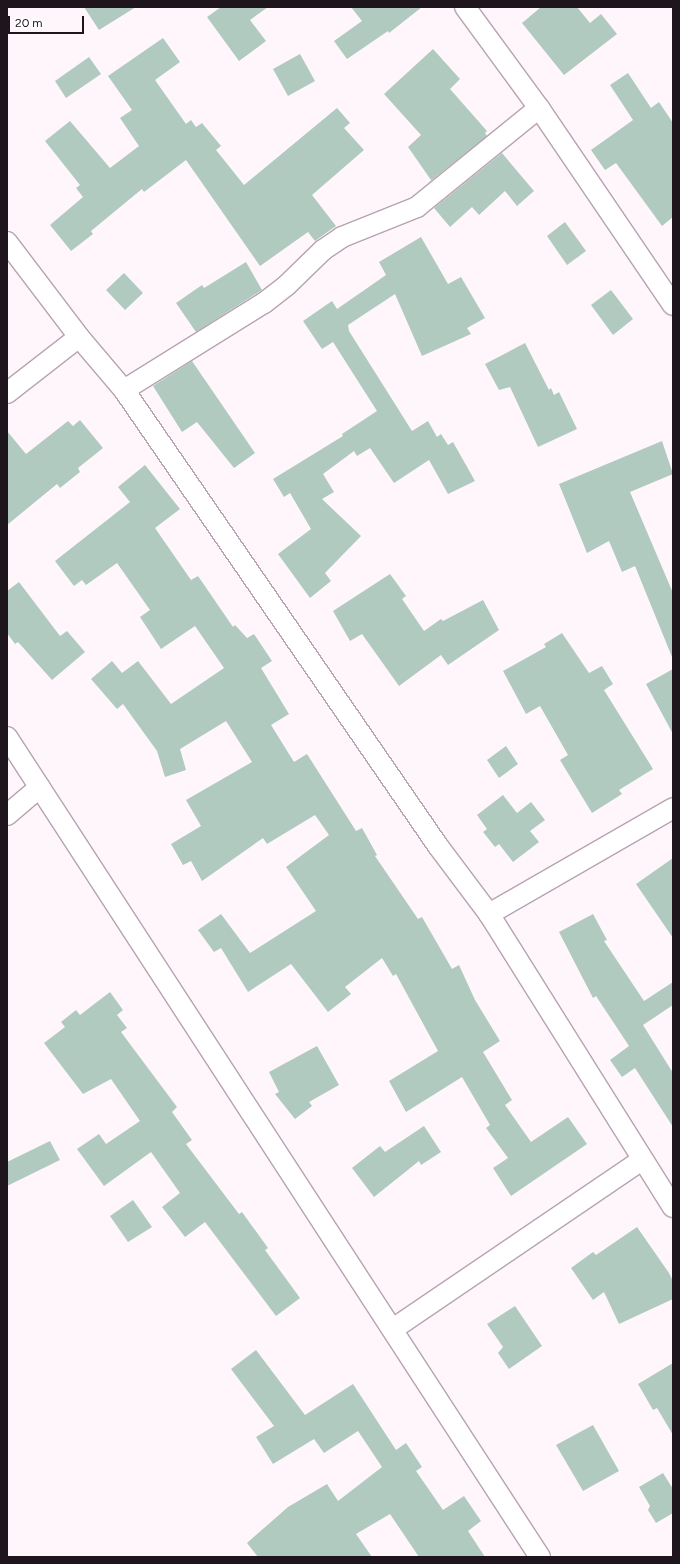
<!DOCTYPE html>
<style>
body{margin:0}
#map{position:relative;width:680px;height:1564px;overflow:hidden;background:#fff6fc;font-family:Figtree,sans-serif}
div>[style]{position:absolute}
.building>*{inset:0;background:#b0cabf}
.roads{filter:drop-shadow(1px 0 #b7a3b2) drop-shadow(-1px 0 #b7a3b2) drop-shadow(0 1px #b7a3b2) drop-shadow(0 -1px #b7a3b2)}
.minor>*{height:20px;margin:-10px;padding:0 10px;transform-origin:10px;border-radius:10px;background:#fff}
span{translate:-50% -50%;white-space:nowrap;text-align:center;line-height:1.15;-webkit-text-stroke:3.5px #fff;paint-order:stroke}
.frame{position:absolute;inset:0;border:8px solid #1e161c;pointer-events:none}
.scale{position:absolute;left:8px;top:16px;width:76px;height:18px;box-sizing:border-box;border:2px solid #1e161c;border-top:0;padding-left:5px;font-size:12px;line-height:14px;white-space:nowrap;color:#1e161c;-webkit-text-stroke:3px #fff;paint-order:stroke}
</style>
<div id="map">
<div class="building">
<i style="clip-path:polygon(84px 7px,136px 7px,99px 30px)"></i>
<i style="clip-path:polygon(221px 7px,268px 7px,250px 20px,266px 41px,239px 61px,207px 17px)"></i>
<i style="clip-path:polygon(351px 7px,422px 7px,389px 33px,388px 31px,347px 59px,334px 41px,362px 21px)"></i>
<i style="clip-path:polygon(541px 7px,577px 7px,590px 23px,601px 14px,617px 34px,564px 75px,522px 23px)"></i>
<i style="clip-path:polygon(163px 38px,180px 62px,155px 80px,186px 124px,191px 120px,196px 127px,202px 123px,221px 146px,216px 150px,244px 185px,337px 108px,350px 123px,344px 128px,364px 150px,312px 195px,336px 226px,315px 241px,308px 232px,260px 266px,186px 160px,144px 192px,142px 189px,91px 231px,93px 234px,71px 251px,50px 225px,83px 197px,76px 188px,80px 185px,45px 141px,70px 121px,110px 168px,139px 146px,120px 118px,132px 110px,108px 76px)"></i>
<i style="clip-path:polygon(433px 49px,460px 79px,450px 89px,487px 131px,485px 133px,487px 136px,428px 183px,431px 180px,408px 147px,421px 135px,384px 94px)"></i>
<i style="clip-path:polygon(300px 54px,315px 81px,288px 96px,273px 69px)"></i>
<i style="clip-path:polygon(89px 57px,101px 74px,66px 98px,55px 81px)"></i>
<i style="clip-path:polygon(628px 73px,651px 108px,659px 102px,673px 123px,673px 217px,662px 226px,616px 163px,605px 170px,591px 150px,633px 120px,610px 85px)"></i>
<i style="clip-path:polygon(502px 153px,534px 191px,517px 206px,505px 191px,479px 215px,472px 207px,450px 227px,434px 208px)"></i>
<i style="clip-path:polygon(565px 222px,586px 251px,567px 265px,547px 236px)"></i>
<i style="clip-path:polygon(421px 237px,448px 284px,461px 277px,485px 318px,467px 328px,471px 334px,422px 356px,395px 294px,348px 325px,349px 331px,412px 431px,428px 421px,437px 437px,441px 434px,448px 445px,453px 442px,475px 481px,448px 494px,429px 460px,394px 483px,370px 448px,357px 456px,354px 451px,323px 474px,334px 492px,322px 499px,361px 536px,325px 573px,331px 581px,310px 598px,278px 554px,311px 529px,290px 493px,284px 497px,273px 479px,343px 436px,342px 434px,377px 411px,333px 342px,322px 349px,303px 321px,332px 301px,337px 309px,386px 275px,379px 262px)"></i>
<i style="clip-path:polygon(246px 262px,262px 290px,196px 332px,176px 303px,202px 285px,204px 288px)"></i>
<i style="clip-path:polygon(124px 273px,143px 293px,125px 310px,106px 290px)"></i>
<i style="clip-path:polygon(611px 290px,633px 319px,613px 335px,591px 305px)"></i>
<i style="clip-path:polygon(525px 343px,549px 390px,551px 388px,554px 395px,559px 392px,577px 429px,538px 447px,510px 387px,499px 390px,485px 364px)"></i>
<i style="clip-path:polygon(192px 361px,255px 453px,234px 468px,197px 422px,182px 432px,153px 386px)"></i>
<i style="clip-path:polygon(80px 420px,103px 448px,78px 468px,80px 472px,60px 488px,57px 484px,7px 525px,7px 431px,26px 454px,68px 421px,73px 426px)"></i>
<i style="clip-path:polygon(662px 441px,673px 474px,630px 492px,673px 593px,672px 657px,635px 566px,622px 572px,609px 541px,587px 553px,559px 484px)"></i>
<i style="clip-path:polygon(145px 465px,180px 509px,155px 528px,191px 580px,198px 576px,233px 627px,235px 625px,247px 638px,254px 634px,272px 661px,261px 668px,289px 714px,271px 725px,294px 762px,307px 754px,356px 831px,362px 828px,377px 855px,375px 856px,418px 919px,422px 917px,452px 969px,459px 965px,475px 1000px,500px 1041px,483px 1052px,512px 1100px,505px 1105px,531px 1142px,568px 1117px,587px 1144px,511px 1196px,493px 1168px,508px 1158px,486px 1128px,490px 1125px,462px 1077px,406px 1112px,389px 1081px,438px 1051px,396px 974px,393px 976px,382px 958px,345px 987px,351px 994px,328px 1012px,291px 964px,248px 992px,221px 948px,214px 952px,198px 930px,221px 914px,250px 953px,316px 911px,286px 867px,329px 835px,315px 815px,267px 844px,263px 838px,202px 881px,191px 861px,183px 865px,171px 844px,201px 826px,186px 800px,252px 762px,226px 721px,180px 749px,186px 770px,165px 777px,157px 751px,123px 704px,117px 709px,91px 679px,112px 661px,122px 673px,138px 661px,171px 704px,224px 668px,195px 626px,161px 649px,140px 617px,150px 610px,117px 563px,86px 585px,82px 580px,74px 586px,55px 561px,130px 502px,118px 487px)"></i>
<i style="clip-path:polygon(390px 574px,406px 596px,402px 599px,424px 631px,441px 619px,443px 621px,483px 600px,499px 630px,448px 665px,441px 655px,399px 686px,362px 634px,350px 641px,333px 611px)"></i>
<i style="clip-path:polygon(19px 582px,60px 636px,67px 631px,85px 652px,52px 680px,18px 642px,15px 644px,7px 633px,7px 591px)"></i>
<i style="clip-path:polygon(562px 633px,589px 673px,602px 666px,613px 684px,604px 690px,653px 769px,619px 790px,622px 794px,592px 813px,560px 760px,568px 755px,540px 706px,526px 714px,503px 671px,546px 647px,544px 644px)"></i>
<i style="clip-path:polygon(673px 669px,673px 734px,646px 684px)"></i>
<i style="clip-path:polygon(506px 746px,518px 764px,499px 778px,487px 760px)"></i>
<i style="clip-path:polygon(503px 795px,517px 813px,531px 802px,545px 820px,530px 831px,539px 842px,513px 862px,499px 844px,495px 847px,483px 832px,487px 829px,477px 815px)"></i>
<i style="clip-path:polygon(673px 858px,673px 938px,636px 884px)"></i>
<i style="clip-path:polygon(593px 914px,607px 940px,604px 941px,644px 1001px,673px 982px,673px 1005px,643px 1025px,673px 1073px,673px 1127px,635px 1068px,622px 1077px,610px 1060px,629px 1046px,596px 996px,593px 998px,559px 932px)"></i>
<i style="clip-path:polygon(110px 992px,123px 1010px,117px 1015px,127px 1028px,121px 1032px,177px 1107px,172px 1112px,192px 1140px,186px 1144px,239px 1214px,242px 1212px,268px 1248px,265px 1250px,300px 1298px,276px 1316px,205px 1222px,185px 1237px,162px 1207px,180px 1193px,151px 1152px,104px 1186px,77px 1149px,99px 1134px,106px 1144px,140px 1121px,111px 1079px,83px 1094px,44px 1043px,65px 1027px,61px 1022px,76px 1010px,80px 1015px)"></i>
<i style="clip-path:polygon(317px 1046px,339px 1085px,309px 1102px,312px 1106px,295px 1119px,275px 1094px,279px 1092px,269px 1072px)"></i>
<i style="clip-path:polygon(424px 1126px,441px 1152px,421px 1165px,419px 1161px,374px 1197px,352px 1168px,380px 1146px,385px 1152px)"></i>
<i style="clip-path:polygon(50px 1141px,60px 1160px,7px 1186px,7px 1162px)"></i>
<i style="clip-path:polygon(133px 1200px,152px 1227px,128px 1242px,110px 1216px)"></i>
<i style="clip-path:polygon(637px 1227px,669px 1273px,673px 1281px,673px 1299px,619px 1324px,604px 1292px,593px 1300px,571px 1268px,593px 1252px,596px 1255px)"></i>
<i style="clip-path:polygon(515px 1306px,542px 1346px,509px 1369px,498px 1353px,503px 1347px,487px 1324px)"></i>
<i style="clip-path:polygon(256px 1350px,305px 1415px,353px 1384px,396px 1450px,406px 1443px,422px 1467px,416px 1471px,443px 1510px,464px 1496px,481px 1521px,468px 1531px,485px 1557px,419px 1557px,390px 1514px,356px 1534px,372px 1557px,258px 1557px,247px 1543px,288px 1507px,327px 1484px,338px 1501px,382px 1467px,358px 1431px,324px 1453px,314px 1439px,273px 1464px,256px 1437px,274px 1426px,231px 1369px)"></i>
<i style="clip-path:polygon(673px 1363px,673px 1435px,657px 1408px,653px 1410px,638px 1384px)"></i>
<i style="clip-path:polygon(593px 1425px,619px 1471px,583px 1491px,556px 1445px)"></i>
<i style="clip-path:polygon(663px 1473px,673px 1489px,673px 1513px,656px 1523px,648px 1510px,650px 1506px,639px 1487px)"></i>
</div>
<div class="roads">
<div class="minor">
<i style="left:465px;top:7px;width:125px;rotate:53.8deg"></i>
<i style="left:539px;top:108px;width:238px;rotate:55.8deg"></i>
<i style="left:7px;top:242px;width:119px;rotate:52.8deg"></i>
<i style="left:79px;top:337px;width:70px;rotate:49.7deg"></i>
<i style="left:124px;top:390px;width:554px;rotate:55.45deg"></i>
<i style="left:438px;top:846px;width:85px;rotate:53.1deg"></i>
<i style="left:489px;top:914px;width:346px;rotate:57.9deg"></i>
<i style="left:124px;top:390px;width:165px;rotate:-31.9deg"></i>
<i style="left:264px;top:303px;width:28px;rotate:-38deg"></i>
<i style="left:286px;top:286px;width:52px;rotate:-44.2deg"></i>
<i style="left:323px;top:250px;width:23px;rotate:-34deg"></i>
<i style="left:342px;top:237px;width:81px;rotate:-21.8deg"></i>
<i style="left:417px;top:207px;width:157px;rotate:-39.1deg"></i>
<i style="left:7px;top:393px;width:91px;rotate:-37.9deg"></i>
<i style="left:7px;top:737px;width:978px;rotate:56.98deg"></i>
<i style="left:7px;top:815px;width:43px;rotate:-40.3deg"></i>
<i style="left:489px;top:914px;width:212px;rotate:-29.9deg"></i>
<i style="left:393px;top:1329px;width:301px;rotate:-34.2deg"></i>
</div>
</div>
<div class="frame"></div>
<div class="scale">20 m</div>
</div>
